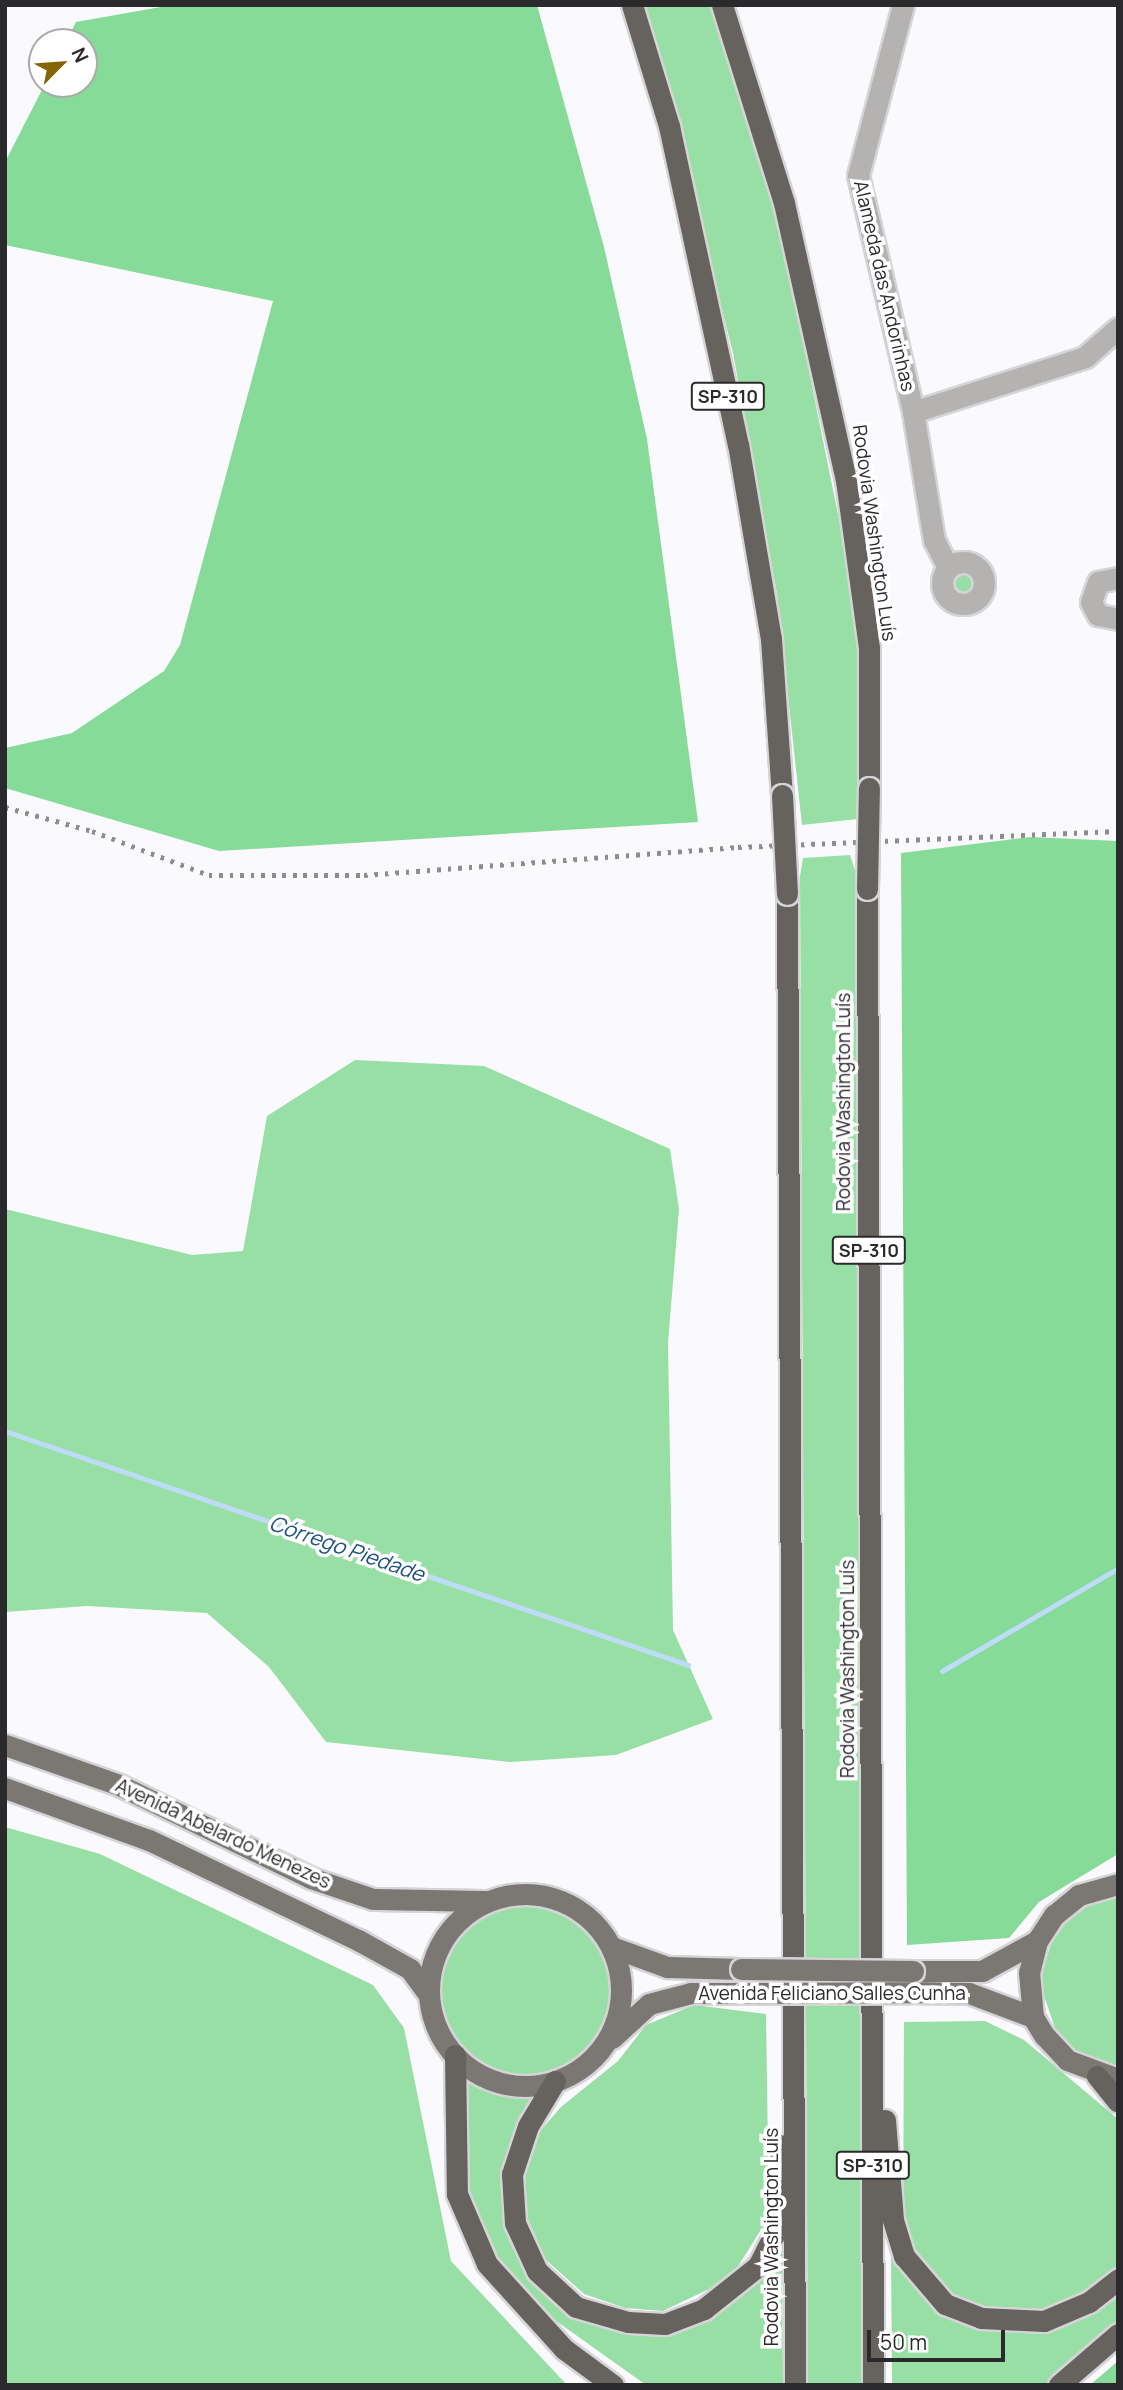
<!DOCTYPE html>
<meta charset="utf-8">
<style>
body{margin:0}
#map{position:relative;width:1123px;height:2390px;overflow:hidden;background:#fafafe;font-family:Manrope,sans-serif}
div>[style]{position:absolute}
.green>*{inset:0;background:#98dfa5}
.round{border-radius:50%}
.forest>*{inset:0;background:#86db98}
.stream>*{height:5px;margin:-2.5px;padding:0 2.5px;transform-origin:2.5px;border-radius:2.5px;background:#bedbf8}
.roads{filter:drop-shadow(2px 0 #d5d5d8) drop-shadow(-2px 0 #d5d5d8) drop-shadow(0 2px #d5d5d8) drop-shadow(0 -2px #d5d5d8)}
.street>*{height:21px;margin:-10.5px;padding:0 10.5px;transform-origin:10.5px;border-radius:10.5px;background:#b5b3b1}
.street>.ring{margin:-10.5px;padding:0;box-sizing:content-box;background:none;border:21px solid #b5b3b1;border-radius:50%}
.primary>*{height:21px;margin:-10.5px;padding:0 10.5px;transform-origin:10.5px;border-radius:10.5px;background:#7b7874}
.primary>.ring{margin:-10.5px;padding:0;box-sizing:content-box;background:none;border:21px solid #7b7874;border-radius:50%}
.highway>*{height:21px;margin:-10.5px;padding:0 10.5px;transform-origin:10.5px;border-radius:10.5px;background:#66635e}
.rail>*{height:5px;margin-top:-2.5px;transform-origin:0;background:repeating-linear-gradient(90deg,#8d8d91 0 3.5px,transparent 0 10.5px)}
.bridges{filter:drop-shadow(2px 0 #d5d5d8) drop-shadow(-2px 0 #d5d5d8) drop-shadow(0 2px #d5d5d8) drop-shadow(0 -2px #d5d5d8)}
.primary-bridge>*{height:21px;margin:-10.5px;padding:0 10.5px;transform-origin:10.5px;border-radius:10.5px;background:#7b7874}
.highway-bridge>*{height:21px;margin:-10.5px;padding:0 10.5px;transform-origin:10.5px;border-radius:10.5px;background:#66635e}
span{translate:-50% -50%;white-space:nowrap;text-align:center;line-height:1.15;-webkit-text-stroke:7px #fff;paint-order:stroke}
.shield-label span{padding:2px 5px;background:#fff;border:2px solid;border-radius:5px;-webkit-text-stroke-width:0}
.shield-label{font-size:18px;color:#2a2a2d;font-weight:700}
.street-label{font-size:19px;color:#2a2a2d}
.water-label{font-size:21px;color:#1e517f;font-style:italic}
.frame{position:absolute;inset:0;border:7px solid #2a2a2d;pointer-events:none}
.north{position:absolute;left:28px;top:28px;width:70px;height:70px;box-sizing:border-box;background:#fff;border:2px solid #aaaaab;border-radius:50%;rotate:65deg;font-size:19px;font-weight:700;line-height:28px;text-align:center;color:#2a2a2d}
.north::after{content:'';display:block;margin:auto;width:24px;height:32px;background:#856500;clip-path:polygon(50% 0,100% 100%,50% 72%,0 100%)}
.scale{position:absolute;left:867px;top:2330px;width:138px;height:32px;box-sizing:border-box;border:4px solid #2a2a2d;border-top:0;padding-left:9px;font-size:21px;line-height:24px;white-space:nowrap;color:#2a2a2d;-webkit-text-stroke:5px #fff;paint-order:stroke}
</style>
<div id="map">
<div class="green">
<i style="clip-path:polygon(645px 5px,711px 5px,776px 208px,846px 554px,858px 655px,858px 819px,802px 825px,777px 594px,733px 353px)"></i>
<i class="round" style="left:951px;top:571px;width:24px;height:24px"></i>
<i style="clip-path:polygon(850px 855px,857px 876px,861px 1313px,863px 2385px,808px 2385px,800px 876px,803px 858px)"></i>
<i style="clip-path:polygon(355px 1060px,484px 1066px,670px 1149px,679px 1209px,668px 1343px,673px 1630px,713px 1719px,616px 1755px,511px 1762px,326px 1742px,269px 1667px,207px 1613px,87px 1606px,5px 1612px,5px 1209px,192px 1255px,243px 1251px,267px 1116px)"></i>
<i style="clip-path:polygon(5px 1827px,100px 1854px,373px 1985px,404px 2028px,451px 2261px,567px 2385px,5px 2385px)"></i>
<i style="clip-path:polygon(1118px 1893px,1118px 2070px,1080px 2057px,1058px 2037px,1039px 1981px,1057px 1926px,1079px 1906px)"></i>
<i class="round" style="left:437px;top:1902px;width:176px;height:176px"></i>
<i style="clip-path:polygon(694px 2005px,766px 2014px,769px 2217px,730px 2279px,663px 2311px,625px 2308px,584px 2294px,545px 2259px,528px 2219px,525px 2176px,541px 2130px,561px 2107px,618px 2061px,646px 2025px)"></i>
<i style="clip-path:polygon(985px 2021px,1024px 2040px,1118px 2119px,1118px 2265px,1106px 2281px,1071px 2302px,1043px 2310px,983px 2309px,950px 2295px,903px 2240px,904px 2022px)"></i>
<i style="clip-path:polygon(459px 2063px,505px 2089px,539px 2089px,511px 2222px,574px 2311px,706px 2315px,739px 2296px,782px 2240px,783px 2385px,646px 2385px,521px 2296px,491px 2262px,462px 2193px)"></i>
<i style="clip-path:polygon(891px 2251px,913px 2281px,1020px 2328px,1118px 2288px,1118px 2326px,1050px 2385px,892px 2385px)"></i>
</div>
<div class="forest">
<i style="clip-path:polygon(172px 5px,537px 5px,604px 247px,647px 439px,698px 822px,219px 851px,5px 788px,5px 748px,72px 733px,164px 671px,180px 645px,273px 301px,5px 245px,5px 162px,45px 84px,84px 84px,84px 42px,66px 42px,76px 22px)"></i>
<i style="clip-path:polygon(1031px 837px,1118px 841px,1118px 1854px,1039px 1902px,1009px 1938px,907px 1945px,901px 853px)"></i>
<i style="clip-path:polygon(1118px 2361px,1118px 2385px,1090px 2385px)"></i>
</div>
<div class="stream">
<i style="left:5px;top:1431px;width:722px;rotate:18.91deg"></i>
<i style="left:942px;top:1671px;width:204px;rotate:-30.3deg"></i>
</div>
<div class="roads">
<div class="street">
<i style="left:903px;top:5px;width:176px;rotate:104.8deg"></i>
<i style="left:858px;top:175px;width:243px;rotate:76.9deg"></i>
<i style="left:913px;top:412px;width:130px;rotate:80.7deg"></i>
<i style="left:934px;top:540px;width:30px;rotate:63deg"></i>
<i style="left:913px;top:412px;width:181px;rotate:-17.7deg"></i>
<i style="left:1085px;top:357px;width:44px;rotate:-41.3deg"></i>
<i class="ring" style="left:942px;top:562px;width:21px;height:21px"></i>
<i style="left:1118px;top:578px;width:20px;rotate:169deg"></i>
<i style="left:1098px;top:582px;width:21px;rotate:109deg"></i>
<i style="left:1091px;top:602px;width:15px;rotate:62deg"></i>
<i style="left:1098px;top:615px;width:20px;rotate:11deg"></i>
</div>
<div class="primary">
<i style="left:5px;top:1745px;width:121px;rotate:19.3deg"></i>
<i style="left:119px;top:1785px;width:213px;rotate:25.8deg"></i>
<i style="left:311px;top:1878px;width:65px;rotate:18.7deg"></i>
<i style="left:373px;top:1899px;width:113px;rotate:1deg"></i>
<i style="left:5px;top:1788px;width:153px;rotate:19.9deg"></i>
<i style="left:149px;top:1840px;width:232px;rotate:25.6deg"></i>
<i style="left:358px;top:1940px;width:60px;rotate:29.1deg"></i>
<i style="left:410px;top:1969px;width:32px;rotate:54deg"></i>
<i style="left:1118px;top:1884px;width:41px;rotate:164.2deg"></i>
<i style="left:1079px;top:1895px;width:32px;rotate:141deg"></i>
<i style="left:1054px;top:1915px;width:31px;rotate:123deg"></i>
<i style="left:1037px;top:1941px;width:32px;rotate:104deg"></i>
<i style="left:1029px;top:1972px;width:45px;rotate:84.9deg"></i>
<i style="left:1033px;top:2017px;width:21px;rotate:59deg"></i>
<i style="left:1044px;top:2035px;width:34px;rotate:47deg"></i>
<i style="left:1067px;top:2060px;width:54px;rotate:20.4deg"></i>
<i class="ring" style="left:429px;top:1894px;width:171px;height:171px"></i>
<i style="left:612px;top:1947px;width:59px;rotate:20deg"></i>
<i style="left:667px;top:1967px;width:74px;rotate:1.5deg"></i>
<i style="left:913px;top:1971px;width:69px"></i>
<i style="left:982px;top:1971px;width:63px;rotate:-28.6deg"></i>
<i style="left:910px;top:1992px;width:59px;rotate:1deg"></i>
<i style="left:969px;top:1993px;width:68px;rotate:20.6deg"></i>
<i style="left:612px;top:2038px;width:50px;rotate:-42.6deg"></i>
<i style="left:649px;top:2004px;width:43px;rotate:-14.7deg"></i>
<i style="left:691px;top:1993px;width:54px"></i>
</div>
<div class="highway">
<i style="left:632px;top:5px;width:127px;rotate:73deg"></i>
<i style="left:669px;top:126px;width:325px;rotate:77.8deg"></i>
<i style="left:738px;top:444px;width:198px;rotate:80.4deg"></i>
<i style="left:771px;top:639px;width:156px;rotate:86deg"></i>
<i style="left:722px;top:5px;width:207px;rotate:72.6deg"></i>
<i style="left:784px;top:203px;width:284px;rotate:77.4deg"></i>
<i style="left:846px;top:480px;width:170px;rotate:82.2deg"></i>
<i style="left:869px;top:648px;width:140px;rotate:90deg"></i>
<i style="left:867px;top:889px;width:1496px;rotate:89.77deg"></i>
<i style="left:787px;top:894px;width:1491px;rotate:89.69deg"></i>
<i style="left:455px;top:2055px;width:139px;rotate:89.2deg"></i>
<i style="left:457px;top:2194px;width:76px;rotate:66.8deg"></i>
<i style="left:487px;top:2264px;width:115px;rotate:47.8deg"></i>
<i style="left:564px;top:2349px;width:61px;rotate:36.3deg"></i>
<i style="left:1097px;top:2076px;width:33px;rotate:51deg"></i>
<i style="left:555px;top:2081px;width:52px;rotate:121deg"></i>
<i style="left:528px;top:2126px;width:51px;rotate:108.4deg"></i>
<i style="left:512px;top:2174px;width:49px;rotate:86.5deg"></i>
<i style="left:515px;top:2223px;width:53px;rotate:65.4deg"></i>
<i style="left:537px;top:2271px;width:53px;rotate:42.7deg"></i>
<i style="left:576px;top:2307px;width:54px;rotate:16.1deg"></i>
<i style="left:628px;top:2322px;width:37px;rotate:3deg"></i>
<i style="left:665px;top:2324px;width:42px;rotate:-21deg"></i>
<i style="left:704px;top:2309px;width:69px;rotate:-38.5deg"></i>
<i style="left:758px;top:2266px;width:35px;rotate:-63deg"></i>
<i style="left:774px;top:2235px;width:90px;rotate:-84.9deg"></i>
<i style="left:885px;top:2120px;width:100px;rotate:85.4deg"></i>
<i style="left:893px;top:2220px;width:38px;rotate:73deg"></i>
<i style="left:904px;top:2256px;width:63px;rotate:49.5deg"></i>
<i style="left:945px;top:2304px;width:39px;rotate:21deg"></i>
<i style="left:981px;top:2318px;width:63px;rotate:2.7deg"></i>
<i style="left:1044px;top:2321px;width:49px;rotate:-22.9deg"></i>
<i style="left:1089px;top:2302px;width:37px;rotate:-38deg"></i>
<i style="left:1059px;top:2385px;width:78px;rotate:-40.8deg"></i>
</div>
</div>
<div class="rail">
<i style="left:5px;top:807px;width:90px;rotate:15.4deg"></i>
<i style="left:92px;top:831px;width:125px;rotate:20.6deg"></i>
<i style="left:209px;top:875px;width:155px"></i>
<i style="left:364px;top:875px;width:375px;rotate:-4.3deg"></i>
<i style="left:738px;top:847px;width:380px;rotate:-2.4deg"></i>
</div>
<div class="bridges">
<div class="primary-bridge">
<i style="left:741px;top:1969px;width:172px;rotate:0.7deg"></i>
<i style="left:745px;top:1993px;width:165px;rotate:-0.3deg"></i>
</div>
<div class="highway-bridge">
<i style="left:782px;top:795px;width:99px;rotate:87.1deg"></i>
<i style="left:867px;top:889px;width:101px;rotate:-88.9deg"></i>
</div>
</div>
<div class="shield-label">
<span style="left:728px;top:396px">SP-310</span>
<span style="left:869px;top:1250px">SP-310</span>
<span style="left:873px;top:2165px">SP-310</span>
</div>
<div class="street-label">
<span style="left:884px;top:286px;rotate:77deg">Alameda das Andorinhas</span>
<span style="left:874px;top:533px;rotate:82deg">Rodovia Washington Luís</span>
<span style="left:844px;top:1102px;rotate:-90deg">Rodovia Washington Luís</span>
<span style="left:848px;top:1669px;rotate:-90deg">Rodovia Washington Luís</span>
<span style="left:223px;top:1834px;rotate:25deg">Avenida Abelardo Menezes</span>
<span style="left:832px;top:1994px">Avenida Feliciano Salles Cunha</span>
<span style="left:772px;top:2237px;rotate:-90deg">Rodovia Washington Luís</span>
</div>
<div class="water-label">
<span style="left:347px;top:1548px;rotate:19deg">Córrego Piedade</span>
</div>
<div class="frame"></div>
<div class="north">N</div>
<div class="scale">50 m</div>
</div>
